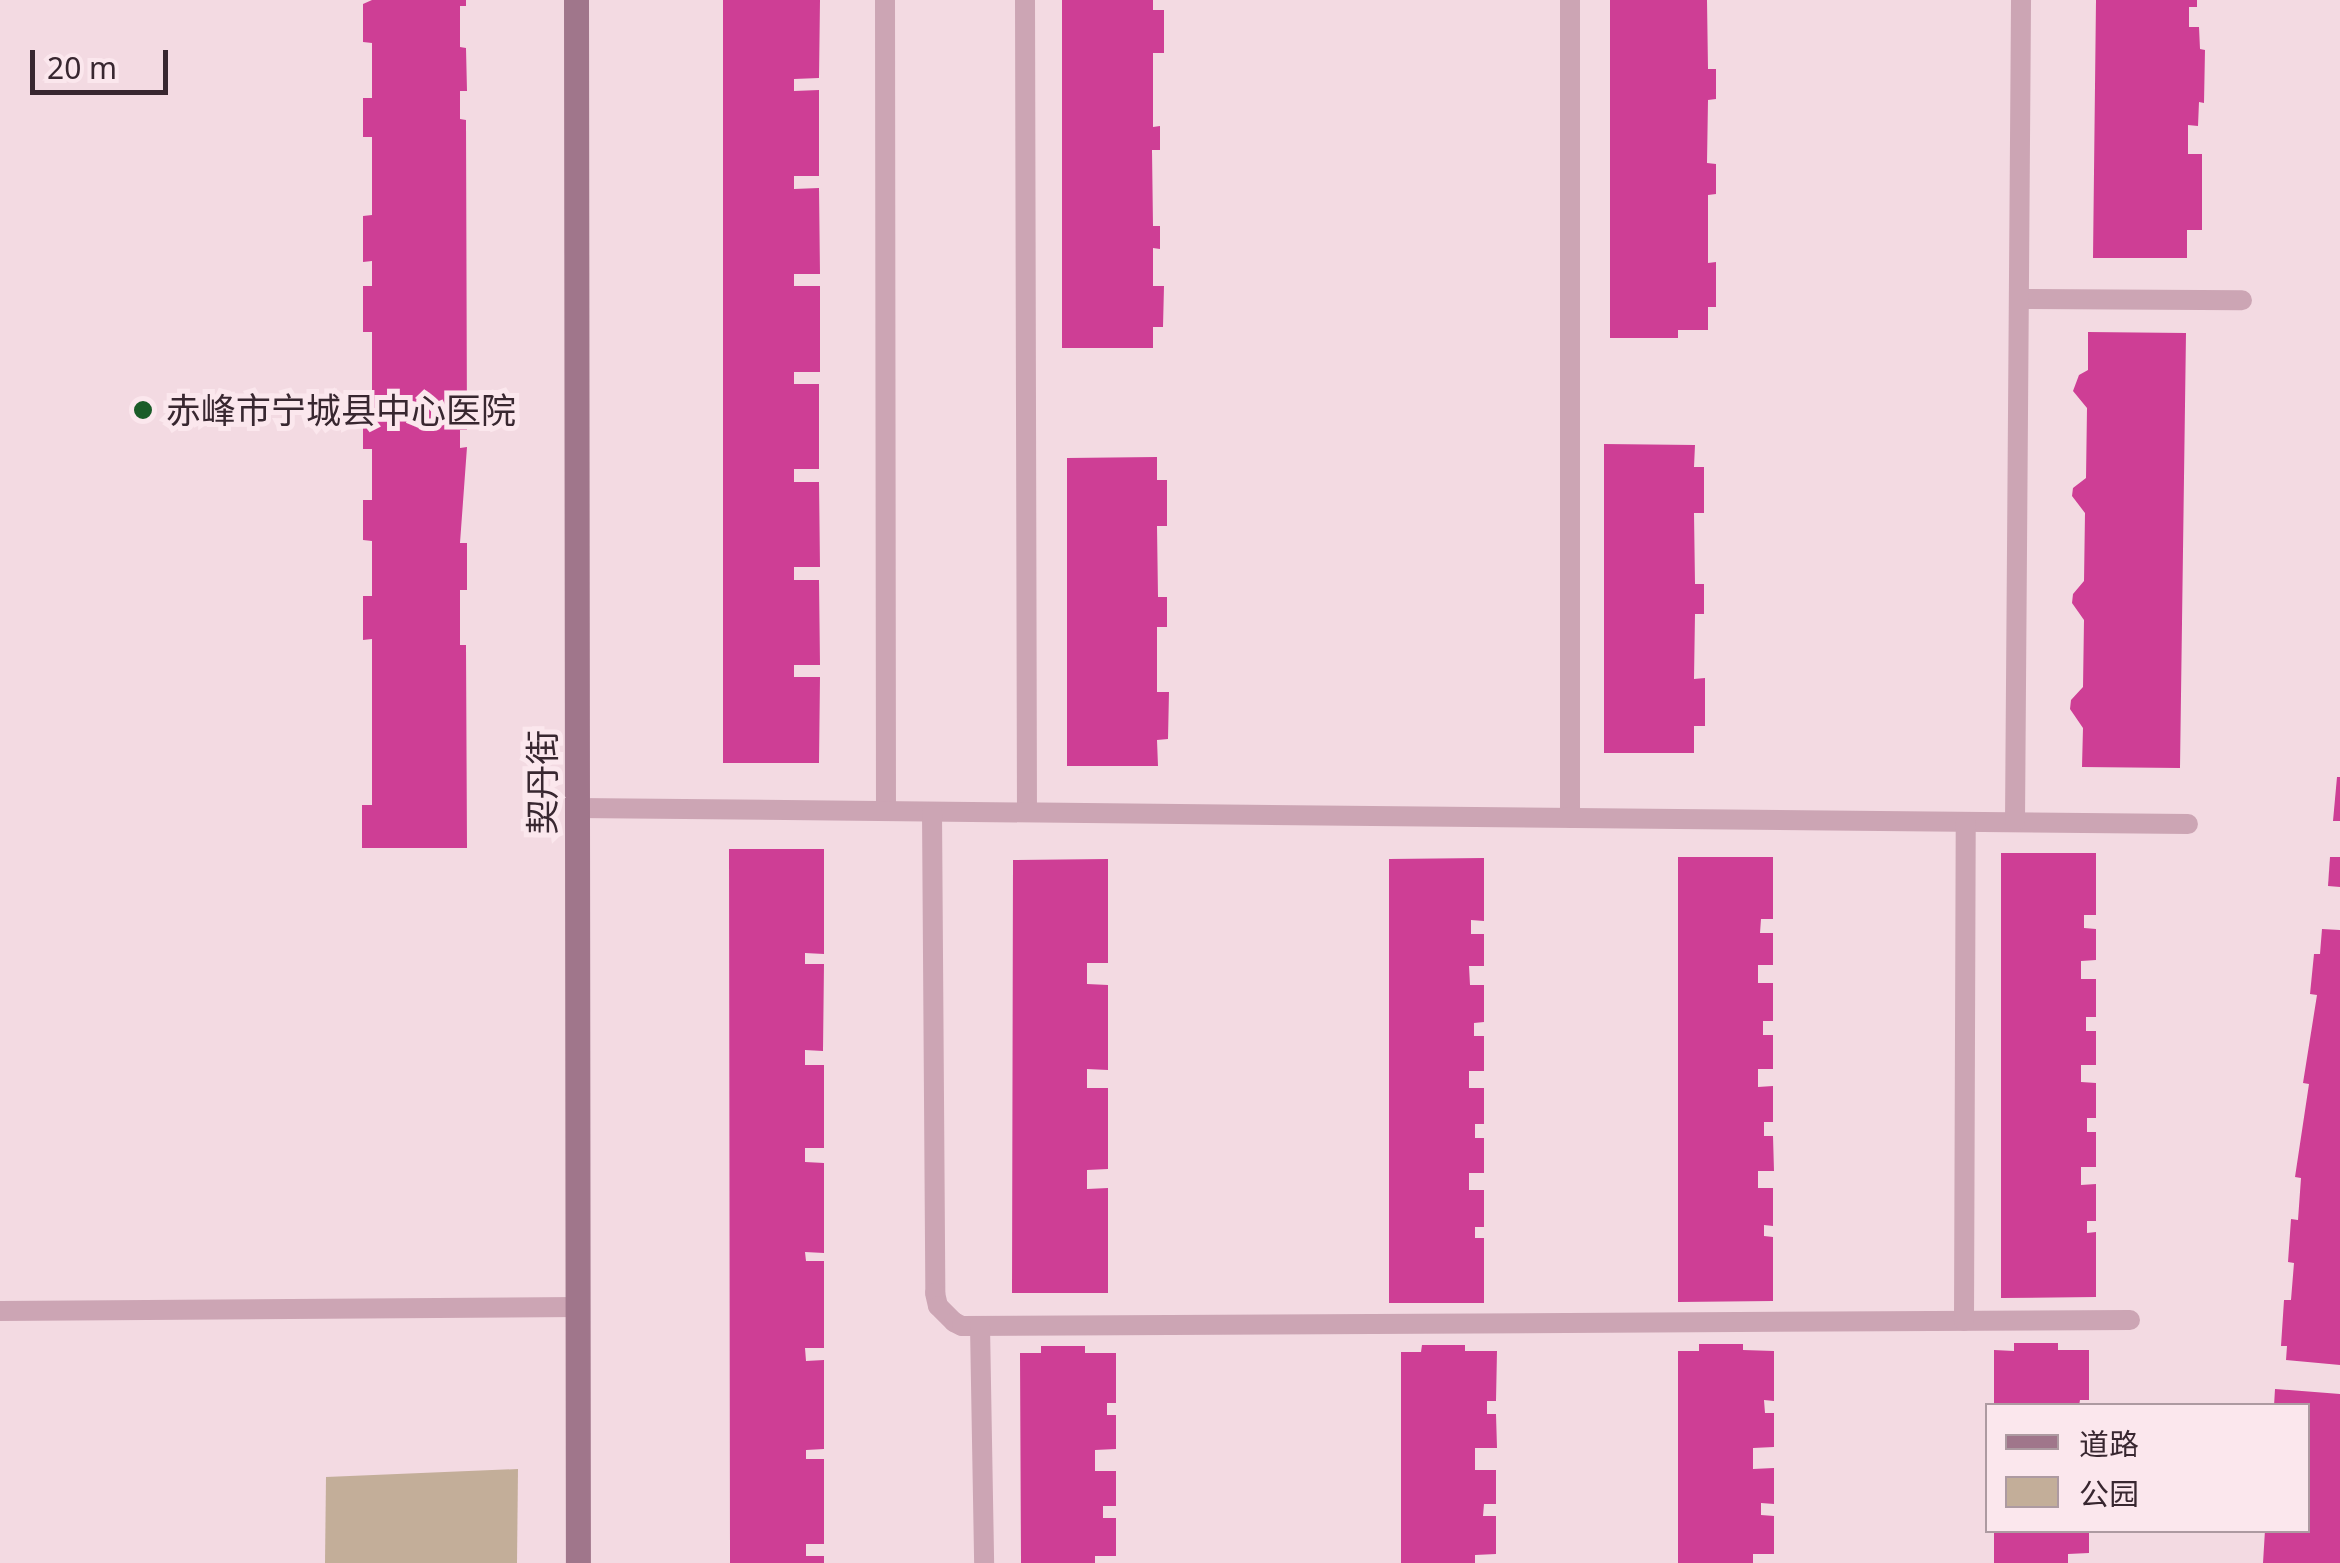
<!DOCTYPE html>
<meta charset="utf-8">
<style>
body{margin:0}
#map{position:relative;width:2340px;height:1563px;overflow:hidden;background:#f3dae2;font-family:"Noto Sans","Noto Sans SC",sans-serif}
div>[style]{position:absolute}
.green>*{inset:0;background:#c3ae99}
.building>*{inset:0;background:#ce3e95}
.service>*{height:20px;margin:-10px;padding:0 10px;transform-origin:10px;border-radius:10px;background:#cca5b4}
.secondary>*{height:25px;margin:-12.5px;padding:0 12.5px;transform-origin:12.5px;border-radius:12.5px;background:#a0768b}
.dots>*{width:28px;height:28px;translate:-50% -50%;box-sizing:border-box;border:5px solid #fbe7ed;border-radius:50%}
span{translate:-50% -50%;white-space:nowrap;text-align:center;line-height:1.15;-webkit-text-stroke:10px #fbe7ed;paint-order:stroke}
.poi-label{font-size:35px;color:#382730}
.left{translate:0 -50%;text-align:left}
.street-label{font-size:35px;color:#382730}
.legend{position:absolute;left:1985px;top:1403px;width:325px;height:130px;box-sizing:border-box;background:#fbe7ed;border:2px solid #ad9aa1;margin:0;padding:12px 18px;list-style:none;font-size:30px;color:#382730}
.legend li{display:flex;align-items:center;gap:20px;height:50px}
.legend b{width:50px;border:2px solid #ad9aa1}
.scale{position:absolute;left:30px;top:50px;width:138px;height:45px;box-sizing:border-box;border:5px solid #382730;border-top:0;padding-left:12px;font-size:30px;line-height:35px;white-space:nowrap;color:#382730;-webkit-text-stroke:8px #fbe7ed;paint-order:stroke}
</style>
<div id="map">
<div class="green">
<i style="clip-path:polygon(518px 1469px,517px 1563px,325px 1563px,326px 1477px)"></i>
</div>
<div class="building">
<i style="clip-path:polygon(372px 0,466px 0,466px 6px,460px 6px,460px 47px,466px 48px,467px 91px,460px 91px,460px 119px,466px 120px,467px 430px,460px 430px,460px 448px,467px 447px,460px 543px,467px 543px,467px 590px,460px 590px,460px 645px,466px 645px,467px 848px,362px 848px,362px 805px,372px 805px,372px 639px,363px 640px,363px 596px,372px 596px,372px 541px,363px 540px,363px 500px,372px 500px,372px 449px,363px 449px,363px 407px,372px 407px,372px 332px,363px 332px,363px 286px,372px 286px,372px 261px,363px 262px,363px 216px,372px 215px,372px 137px,363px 137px,363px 98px,372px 98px,372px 43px,363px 42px,363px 4px)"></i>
<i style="clip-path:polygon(723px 0,820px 0,819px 78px,794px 79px,794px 91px,819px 90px,819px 176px,794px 176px,794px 189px,819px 188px,820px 274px,794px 274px,794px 286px,820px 286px,820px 372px,794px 372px,794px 384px,819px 384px,819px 469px,794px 469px,794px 482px,819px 482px,820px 567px,794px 567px,794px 580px,819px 580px,820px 665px,794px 665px,794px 677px,820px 677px,819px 763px,723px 763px)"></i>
<i style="clip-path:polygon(1062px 0,1153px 0,1153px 10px,1164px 10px,1164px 53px,1153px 53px,1153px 127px,1160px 126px,1160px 150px,1152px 150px,1153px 226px,1160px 226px,1160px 249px,1153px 248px,1153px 286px,1164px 286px,1163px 327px,1153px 327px,1153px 348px,1062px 348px)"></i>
<i style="clip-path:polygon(1610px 0,1707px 0,1708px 69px,1716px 69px,1716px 99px,1708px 100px,1707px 163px,1716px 164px,1716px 194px,1708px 195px,1708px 263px,1716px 262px,1716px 307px,1708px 307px,1708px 330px,1678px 330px,1678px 338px,1610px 338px)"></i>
<i style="clip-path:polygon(2096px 0,2197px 0,2197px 7px,2189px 7px,2189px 27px,2199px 27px,2200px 49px,2205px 50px,2204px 103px,2199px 102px,2198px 126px,2188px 125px,2188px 154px,2202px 154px,2202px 230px,2187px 230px,2187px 258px,2093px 258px)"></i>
<i style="clip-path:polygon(2088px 332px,2186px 333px,2180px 768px,2082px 767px,2083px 728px,2070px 709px,2071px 700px,2083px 687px,2084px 620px,2072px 603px,2073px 594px,2084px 581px,2085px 513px,2072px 496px,2073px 488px,2086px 478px,2087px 408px,2073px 391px,2079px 375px,2088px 370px)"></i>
<i style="clip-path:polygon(1604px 444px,1695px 445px,1694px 467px,1704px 467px,1704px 513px,1694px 513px,1695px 584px,1704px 584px,1704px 614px,1695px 614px,1694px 679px,1705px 678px,1705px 726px,1694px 726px,1694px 753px,1604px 753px)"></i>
<i style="clip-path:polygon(1157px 457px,1157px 480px,1167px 480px,1167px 526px,1157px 526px,1158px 597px,1167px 597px,1167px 627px,1157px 627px,1157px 692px,1169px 692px,1168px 739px,1157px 740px,1158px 766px,1067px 766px,1067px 458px)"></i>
<i style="clip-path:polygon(2337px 777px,2340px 777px,2340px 821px,2333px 821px)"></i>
<i style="clip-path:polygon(729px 849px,824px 849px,824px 954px,805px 953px,805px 964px,824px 964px,823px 1051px,805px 1050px,805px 1065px,824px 1065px,824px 1148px,805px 1148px,805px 1162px,824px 1163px,824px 1253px,805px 1252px,806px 1261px,824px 1261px,824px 1348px,805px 1348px,806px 1361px,824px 1360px,824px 1449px,806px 1450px,806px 1459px,824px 1459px,824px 1544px,806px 1544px,806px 1556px,824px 1556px,824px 1563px,730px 1563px)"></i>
<i style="clip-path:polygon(2001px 853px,2096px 853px,2096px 915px,2084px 915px,2084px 928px,2096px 929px,2096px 960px,2081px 961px,2081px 979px,2096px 979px,2096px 1017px,2086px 1017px,2086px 1031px,2096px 1031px,2096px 1065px,2081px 1065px,2081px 1082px,2096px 1083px,2096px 1118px,2087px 1118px,2087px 1132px,2096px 1132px,2096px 1167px,2081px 1167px,2081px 1185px,2096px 1184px,2096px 1221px,2087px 1221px,2087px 1233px,2096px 1232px,2096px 1297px,2001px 1298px)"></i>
<i style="clip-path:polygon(1678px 857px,1773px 857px,1773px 919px,1761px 919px,1760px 933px,1773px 933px,1773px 965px,1758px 965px,1758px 983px,1773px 983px,1773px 1021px,1763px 1021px,1763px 1035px,1773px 1035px,1773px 1069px,1758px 1069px,1758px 1087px,1773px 1086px,1773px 1122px,1764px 1122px,1764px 1136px,1773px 1136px,1774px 1171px,1758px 1171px,1758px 1188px,1773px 1188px,1773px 1226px,1764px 1225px,1764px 1236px,1773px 1237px,1773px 1301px,1678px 1302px)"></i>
<i style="clip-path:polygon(2330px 857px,2340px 857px,2340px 887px,2328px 886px)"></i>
<i style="clip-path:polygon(1484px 858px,1484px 921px,1471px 920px,1471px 934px,1484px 934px,1484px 966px,1469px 966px,1470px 985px,1484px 985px,1484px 1022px,1474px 1023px,1474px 1036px,1484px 1036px,1484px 1071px,1469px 1071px,1469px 1088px,1484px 1088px,1484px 1124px,1475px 1124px,1475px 1138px,1484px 1138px,1484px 1173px,1469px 1173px,1469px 1190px,1484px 1190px,1484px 1227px,1475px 1227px,1475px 1238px,1484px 1238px,1484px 1303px,1389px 1303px,1389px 859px)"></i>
<i style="clip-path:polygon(1108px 859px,1108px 963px,1087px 963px,1087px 984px,1108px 985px,1108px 1070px,1087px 1069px,1087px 1088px,1108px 1088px,1108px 1169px,1087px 1170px,1087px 1189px,1108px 1188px,1108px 1293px,1012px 1293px,1013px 860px)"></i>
<i style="clip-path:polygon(2322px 929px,2340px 930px,2340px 1365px,2286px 1360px,2287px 1346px,2281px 1346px,2284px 1300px,2291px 1300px,2294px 1263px,2288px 1262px,2291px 1219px,2298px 1220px,2301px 1178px,2295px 1177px,2309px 1084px,2303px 1083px,2317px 995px,2310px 994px,2314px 954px,2320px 954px)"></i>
<i style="clip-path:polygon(2014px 1343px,2058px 1343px,2058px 1350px,2089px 1350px,2089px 1400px,2080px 1400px,2079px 1406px,1994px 1406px,1994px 1350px,2014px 1351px)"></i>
<i style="clip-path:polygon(1699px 1344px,1743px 1344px,1743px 1350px,1774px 1351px,1774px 1401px,1764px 1400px,1765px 1413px,1774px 1413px,1774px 1447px,1753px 1448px,1753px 1469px,1774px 1468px,1774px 1504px,1761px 1503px,1761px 1515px,1774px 1516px,1774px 1554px,1753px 1554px,1753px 1563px,1678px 1563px,1678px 1351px,1699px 1351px)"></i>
<i style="clip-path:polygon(1422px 1345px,1465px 1345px,1465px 1351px,1497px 1351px,1496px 1401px,1487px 1401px,1487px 1414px,1496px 1414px,1497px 1448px,1475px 1448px,1475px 1470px,1496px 1470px,1496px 1504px,1484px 1504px,1483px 1516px,1496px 1516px,1496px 1554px,1475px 1555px,1475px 1563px,1401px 1563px,1401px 1352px,1421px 1352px)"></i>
<i style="clip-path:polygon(1041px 1346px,1085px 1346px,1085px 1353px,1116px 1353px,1116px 1403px,1107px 1403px,1107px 1415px,1116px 1415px,1116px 1449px,1095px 1450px,1095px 1471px,1116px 1471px,1116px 1506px,1103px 1506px,1103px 1518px,1116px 1518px,1116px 1556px,1095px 1556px,1095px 1563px,1021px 1563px,1020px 1353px,1041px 1353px)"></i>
<i style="clip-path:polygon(2275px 1389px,2340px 1394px,2340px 1563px,2263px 1563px,2265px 1530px,2308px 1530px,2308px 1406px,2274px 1406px)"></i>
<i style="clip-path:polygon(1994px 1530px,2089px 1530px,2089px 1553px,2068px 1554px,2068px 1563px,1994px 1563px)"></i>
</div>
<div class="service">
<i style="left:885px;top:0;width:811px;rotate:89.93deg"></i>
<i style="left:1025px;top:0;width:812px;rotate:89.86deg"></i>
<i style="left:1570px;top:0;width:818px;rotate:90deg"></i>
<i style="left:2019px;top:299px;width:223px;rotate:0.3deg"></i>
<i style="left:577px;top:808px;width:1611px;rotate:0.57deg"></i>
<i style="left:932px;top:812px;width:481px;rotate:89.6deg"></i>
<i style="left:935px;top:1293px;width:13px;rotate:77deg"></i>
<i style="left:938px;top:1306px;width:23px;rotate:45deg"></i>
<i style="left:954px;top:1322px;width:9px;rotate:27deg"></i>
<i style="left:962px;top:1326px;width:1168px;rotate:-0.29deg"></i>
<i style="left:2015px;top:822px;width:822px;rotate:-89.58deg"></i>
<i style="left:0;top:1311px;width:578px;rotate:-0.4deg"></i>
<i style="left:1964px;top:1321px;width:499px;rotate:-89.8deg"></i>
<i style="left:980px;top:1326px;width:237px;rotate:89deg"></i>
</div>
<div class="secondary">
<i style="left:576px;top:0;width:1563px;rotate:89.93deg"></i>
</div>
<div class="dots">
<i style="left:143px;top:410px;background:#1a5c28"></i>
</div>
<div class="poi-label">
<span class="left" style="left:166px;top:410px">赤峰市宁城县中心医院</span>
</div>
<div class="street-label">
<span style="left:542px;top:782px;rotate:-90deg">契丹街</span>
</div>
<ul class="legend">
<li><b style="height:12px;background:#a0768b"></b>道路</li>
<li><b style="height:28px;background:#c3ae99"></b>公园</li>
</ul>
<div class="scale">20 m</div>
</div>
